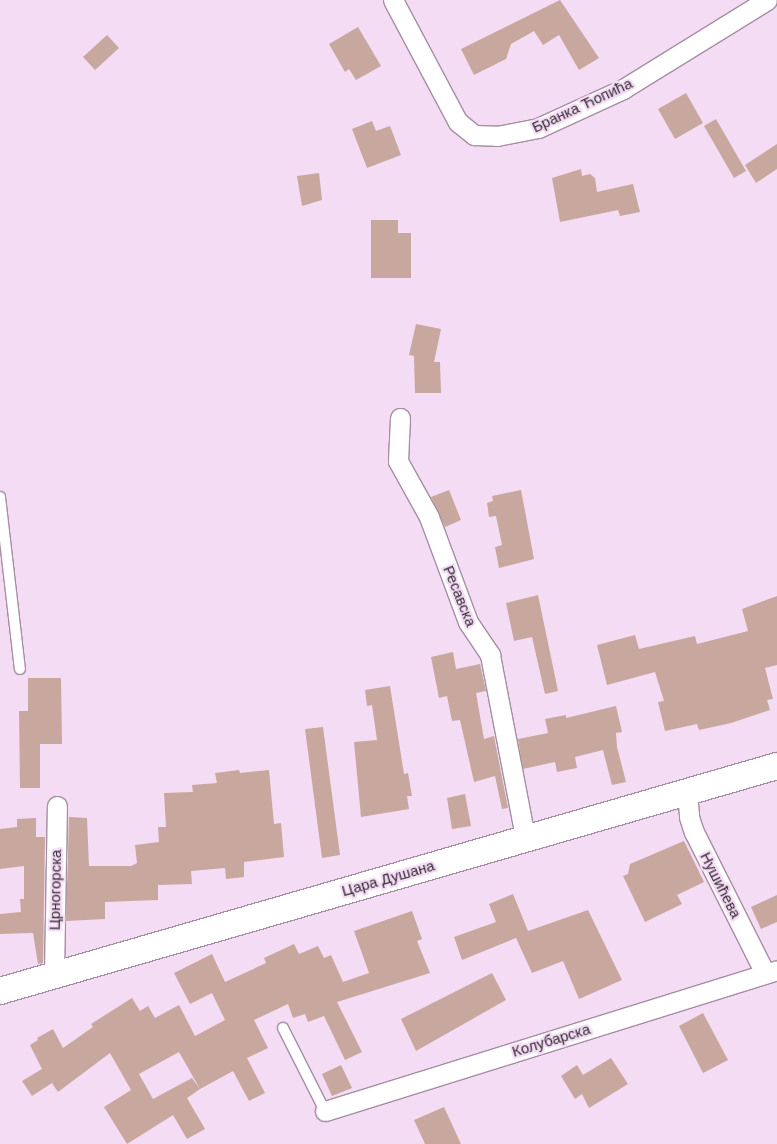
<!DOCTYPE html>
<meta charset="utf-8">
<style>
body{margin:0}
#map{position:relative;width:777px;height:1144px;overflow:hidden;background:#f4dcf4;font-family:Arial,sans-serif}
div>[style]{position:absolute}
.building>*{inset:0;background:#c8a79e}
.roads{filter:drop-shadow(1px 0 #a58ea4) drop-shadow(-1px 0 #a58ea4) drop-shadow(0 1px #a58ea4) drop-shadow(0 -1px #a58ea4)}
.service>*{height:10px;margin:-5px;padding:0 5px;transform-origin:5px;border-radius:5px;background:#fff}
.minor>*{height:19px;margin:-9.5px;padding:0 9.5px;transform-origin:9.5px;border-radius:9.5px;background:#fff}
.secondary>*{height:26px;margin:-13px;padding:0 13px;transform-origin:13px;border-radius:13px;background:#fff}
span{translate:-50% -50%;white-space:nowrap;text-align:center;line-height:1.15;-webkit-text-stroke:4.5px #f4dcf4;paint-order:stroke}
.street-label{font-size:15px;color:#342b34}
</style>
<div id="map">
<div class="building">
<i style="clip-path:polygon(560px 0,599px 58px,579px 70px,559px 35px,543px 45px,534px 31px,511px 44px,506px 59px,474px 75px,461px 49px)"></i>
<i style="clip-path:polygon(358px 27px,381px 66px,356px 80px,349px 69px,345px 72px,329px 44px)"></i>
<i style="clip-path:polygon(107px 35px,119px 48px,95px 70px,83px 57px)"></i>
<i style="clip-path:polygon(686px 93px,703px 123px,675px 139px,658px 109px)"></i>
<i style="clip-path:polygon(716px 119px,746px 171px,734px 178px,704px 126px)"></i>
<i style="clip-path:polygon(372px 121px,376px 131px,390px 126px,401px 155px,367px 168px,352px 129px)"></i>
<i style="clip-path:polygon(777px 144px,777px 169px,756px 183px,745px 165px)"></i>
<i style="clip-path:polygon(581px 169px,582px 176px,590px 174px,595px 178px,597px 192px,633px 184px,640px 212px,620px 216px,618px 210px,560px 222px,552px 178px)"></i>
<i style="clip-path:polygon(319px 173px,322px 200px,302px 206px,297px 176px)"></i>
<i style="clip-path:polygon(371px 220px,398px 220px,398px 233px,411px 233px,411px 278px,371px 278px)"></i>
<i style="clip-path:polygon(416px 324px,441px 329px,434px 362px,440px 362px,441px 393px,415px 393px,414px 356px,409px 355px)"></i>
<i style="clip-path:polygon(449px 490px,461px 520px,445px 527px,431px 497px)"></i>
<i style="clip-path:polygon(521px 490px,534px 559px,499px 568px,495px 547px,502px 545px,496px 516px,489px 517px,487px 503px,493px 501px,492px 496px)"></i>
<i style="clip-path:polygon(538px 595px,558px 691px,545px 694px,532px 637px,514px 641px,506px 603px)"></i>
<i style="clip-path:polygon(777px 596px,777px 665px,765px 668px,773px 699px,767px 700px,770px 710px,731px 723px,699px 730px,697px 724px,665px 731px,658px 702px,664px 701px,655px 672px,607px 685px,597px 645px,635px 635px,639px 649px,695px 636px,697px 644px,748px 631px,742px 609px)"></i>
<i style="clip-path:polygon(453px 652px,456px 669px,480px 664px,486px 691px,476px 693px,484px 739px,494px 736px,508px 808px,502px 809px,495px 776px,474px 782px,460px 720px,452px 721px,447px 696px,439px 698px,431px 657px)"></i>
<i style="clip-path:polygon(28px 678px,61px 678px,62px 744px,40px 744px,40px 788px,20px 788px,19px 711px,28px 711px)"></i>
<i style="clip-path:polygon(390px 686px,404px 774px,408px 773px,412px 796px,407px 796px,409px 809px,361px 817px,354px 742px,377px 740px,372px 705px,367px 706px,365px 690px)"></i>
<i style="clip-path:polygon(616px 706px,622px 732px,616px 733px,617px 747px,626px 782px,612px 785px,603px 750px,575px 757px,577px 768px,557px 772px,555px 762px,523px 769px,518px 739px,548px 733px,545px 719px,566px 715px,566px 718px)"></i>
<i style="clip-path:polygon(323px 727px,340px 855px,322px 858px,305px 729px)"></i>
<i style="clip-path:polygon(239px 770px,240px 773px,269px 770px,274px 824px,281px 823px,284px 857px,244px 862px,244px 877px,226px 879px,225px 868px,191px 871px,192px 884px,158px 885px,158px 900px,105px 902px,105px 919px,66px 921px,69px 817px,87px 818px,89px 866px,131px 866px,137px 863px,135px 845px,159px 842px,158px 827px,166px 827px,164px 793px,193px 792px,192px 785px,217px 783px,215px 773px)"></i>
<i style="clip-path:polygon(465px 794px,471px 826px,452px 829px,447px 798px)"></i>
<i style="clip-path:polygon(36px 818px,36px 837px,45px 837px,43px 963px,38px 964px,33px 933px,0 934px,0 914px,21px 912px,20px 899px,24px 899px,24px 866px,0 869px,0 829px,17px 827px,17px 819px)"></i>
<i style="clip-path:polygon(684px 841px,704px 882px,677px 895px,682px 904px,645px 922px,623px 876px,628px 874px,630px 864px)"></i>
<i style="clip-path:polygon(513px 894px,528px 931px,588px 910px,622px 980px,579px 999px,563px 961px,532px 973px,516px 938px,462px 960px,454px 937px,496px 922px,489px 904px)"></i>
<i style="clip-path:polygon(777px 895px,777px 922px,761px 929px,751px 907px)"></i>
<i style="clip-path:polygon(evenodd,412px 911px,422px 939px,417px 941px,430px 973px,337px 1002px,362px 1052px,345px 1060px,324px 1016px,308px 1022px,305px 1014px,293px 1018px,288px 1004px,254px 1020px,268px 1048px,247px 1058px,265px 1093px,249px 1101px,233px 1071px,200px 1089px,187px 1098px,205px 1129px,187px 1139px,173px 1115px,127px 1144px,104px 1107px,131px 1090px,110px 1053px,58px 1092px,52px 1083px,32px 1096px,22px 1081px,42px 1069px,30px 1045px,38px 1040px,37px 1038px,53px 1029px,63px 1048px,93px 1027px,91px 1024px,132px 998px,140px 1011px,148px 1006px,155px 1018px,179px 1005px,195px 1036px,225px 1020px,212px 993px,190px 1004px,174px 973px,212px 954px,225px 982px,266px 963px,264px 958px,294px 944px,299px 954px,318px 946px,324px 958px,331px 955px,343px 982px,369px 973px,354px 931px,412px 911px,179px 1052px,200px 1089px,192px 1078px,153px 1099px,139px 1074px,179px 1052px)"></i>
<i style="clip-path:polygon(492px 973px,506px 1000px,416px 1051px,401px 1019px)"></i>
<i style="clip-path:polygon(703px 1013px,728px 1060px,703px 1073px,679px 1026px)"></i>
<i style="clip-path:polygon(611px 1058px,628px 1084px,589px 1108px,582px 1094px,575px 1099px,561px 1076px,577px 1065px,583px 1075px)"></i>
<i style="clip-path:polygon(341px 1065px,352px 1088px,332px 1096px,322px 1074px)"></i>
<i style="clip-path:polygon(444px 1107px,461px 1144px,425px 1144px,414px 1120px)"></i>
</div>
<div class="roads">
<div class="service">
<i style="left:0;top:497px;width:173px;rotate:83.4deg"></i>
<i style="left:283px;top:1028px;width:93px;rotate:63.2deg"></i>
</div>
<div class="minor">
<i style="left:393px;top:0;width:138px;rotate:62deg"></i>
<i style="left:458px;top:122px;width:21px;rotate:39deg"></i>
<i style="left:474px;top:135px;width:23px;rotate:2deg"></i>
<i style="left:497px;top:136px;width:42px;rotate:-11deg"></i>
<i style="left:538px;top:128px;width:94px;rotate:-24.6deg"></i>
<i style="left:623px;top:89px;width:169px;rotate:-31.7deg"></i>
<i style="left:400px;top:418px;width:43px;rotate:92.7deg"></i>
<i style="left:398px;top:461px;width:64px;rotate:61deg"></i>
<i style="left:429px;top:517px;width:112px;rotate:69.6deg"></i>
<i style="left:468px;top:622px;width:40px;rotate:56deg"></i>
<i style="left:490px;top:655px;width:185px;rotate:79.1deg"></i>
<i style="left:687px;top:792px;width:25px;rotate:85deg"></i>
<i style="left:689px;top:817px;width:16px;rotate:72deg"></i>
<i style="left:694px;top:832px;width:158px;rotate:63.3deg"></i>
<i style="left:54px;top:974px;width:168px;rotate:-89deg"></i>
<i style="left:325px;top:1111px;width:473px;rotate:-17.3deg"></i>
</div>
<div class="secondary">
<i style="left:0;top:991px;width:809px;rotate:-16.15deg"></i>
</div>
</div>
<div class="street-label">
<span style="left:582px;top:105px;rotate:-25deg">Бранка Ћопића</span>
<span style="left:460px;top:596px;rotate:68deg">Ресавска</span>
<span style="left:388px;top:878px;rotate:-16deg">Цара Душана</span>
<span style="left:721px;top:885px;rotate:63deg">Нушићева</span>
<span style="left:55px;top:890px;rotate:-89deg">Црногорска</span>
<span style="left:551px;top:1040px;rotate:-17deg">Колубарска</span>
</div>
</div>
